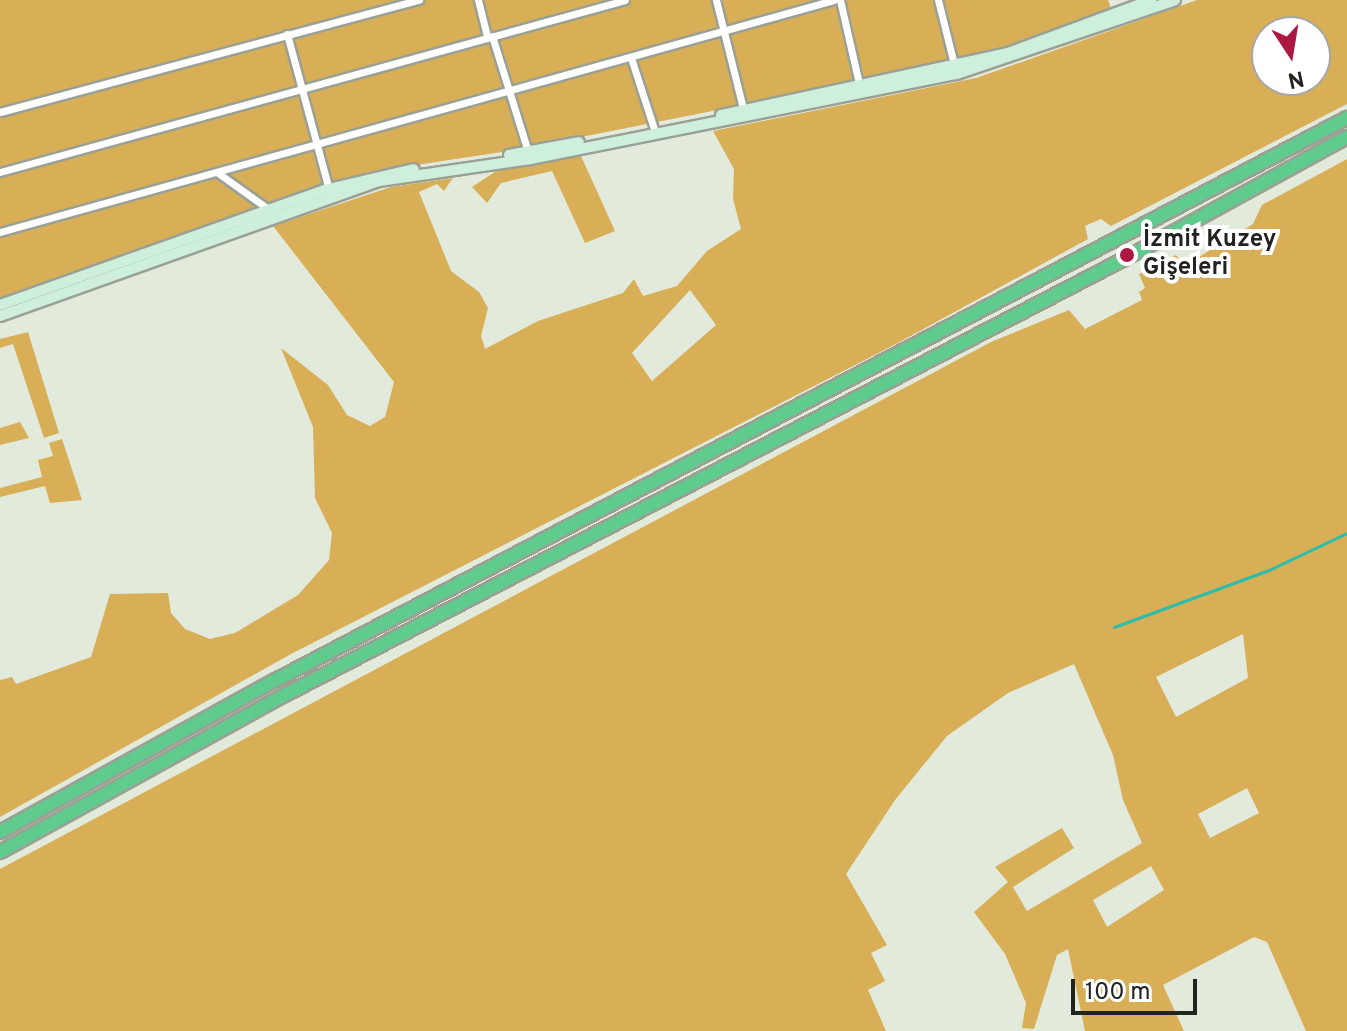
<!DOCTYPE html>
<meta charset="utf-8">
<style>
body{margin:0}
#map{position:relative;width:1347px;height:1031px;overflow:hidden;background:#e2eadc;font-family:Overpass,sans-serif}
div>[style]{position:absolute}
.green>*{inset:0;background:#d8ae56}
.stream>*{height:3px;margin:-1.5px;padding:0 1.5px;transform-origin:1.5px;border-radius:1.5px;background:#2dbda8}
.roads{filter:drop-shadow(2px 0 #9aa194) drop-shadow(-2px 0 #9aa194) drop-shadow(0 2px #9aa194) drop-shadow(0 -2px #9aa194)}
.minor>*{height:7px;margin:-3.5px;padding:0 3.5px;transform-origin:3.5px;border-radius:3.5px;background:#fff}
.secondary>*{height:10px;margin:-5px;padding:0 5px;transform-origin:5px;border-radius:5px;background:#cfefdd}
.motorway>*{height:12px;margin:-6px;padding:0 6px;transform-origin:6px;border-radius:6px;background:#5fcb8d}
.dots>*{width:22px;height:22px;translate:-50% -50%;box-sizing:border-box;border:4px solid #fff;border-radius:50%}
span{translate:-50% -50%;white-space:nowrap;text-align:center;line-height:1.15;-webkit-text-stroke:8px #fff;paint-order:stroke}
.poi-label{font-size:24px;color:#20231e;font-weight:700}
.left{translate:0 -50%;text-align:left}
.north{position:absolute;left:1251px;top:16px;width:80px;height:80px;box-sizing:border-box;background:#fff;border:2px solid #a6a7a5;border-radius:50%;rotate:168deg;font-size:22px;font-weight:700;line-height:32px;text-align:center;color:#20231e}
.north::after{content:'';display:block;margin:auto;width:28px;height:36px;background:#ad1843;clip-path:polygon(50% 0,100% 100%,50% 72%,0 100%)}
.scale{position:absolute;left:1071px;top:979px;width:126px;height:36px;box-sizing:border-box;border:4px solid #20231e;border-top:0;padding-left:10px;font-size:24px;line-height:28px;white-space:nowrap;color:#20231e;-webkit-text-stroke:6px #fff;paint-order:stroke}
</style>
<div id="map">
<div class="green">
<i style="clip-path:polygon(0 0,1108px 0,1112px 11px,984px 57px,521px 149px,370px 172px,0 301px)"></i>
<i style="clip-path:polygon(evenodd,1197px 0,1347px 0,1347px 104px,1111px 226px,1101px 219px,1085px 226px,1088px 239px,896px 344px,291px 654px,0 817px,0 680px,12px 677px,16px 684px,91px 657px,110px 594px,168px 593px,171px 613px,185px 629px,210px 639px,235px 633px,298px 595px,329px 560px,332px 533px,315px 498px,313px 427px,281px 348px,328px 385px,347px 415px,370px 426px,385px 417px,394px 382px,273px 226px,391px 187px,453px 178px,444px 191px,437px 184px,419px 192px,451px 271px,479px 292px,488px 308px,481px 336px,485px 349px,538px 321px,623px 293px,634px 279px,643px 296px,677px 286px,707px 251px,741px 229px,733px 199px,734px 169px,713px 131px,976px 78px,1197px 0,1267px 32px,1315px 32px,1315px 80px,1267px 80px,1267px 32px,1197px 0,690px 290px,716px 325px,652px 381px,632px 353px,690px 290px)"></i>
<i style="clip-path:polygon(581px 156px,615px 231px,585px 243px,552px 171px,501px 183px,487px 203px,472px 187px,498px 170px)"></i>
<i style="clip-path:polygon(evenodd,1347px 159px,1347px 1031px,1306px 1031px,1267px 942px,1254px 937px,1163px 985px,1184px 1031px,1085px 1031px,1068px 949px,1057px 955px,1034px 1029px,1022px 1028px,1026px 1003px,1005px 954px,974px 912px,1008px 882px,995px 867px,1062px 828px,1074px 848px,1013px 887px,1027px 911px,1142px 843px,1123px 800px,1113px 755px,1074px 664px,1008px 693px,947px 736px,895px 800px,846px 874px,887px 945px,871px 953px,885px 981px,868px 990px,886px 1031px,0 1031px,0 869px,991px 342px,1069px 310px,1085px 329px,1142px 300px,1139px 292px,1145px 288px,1139px 274px,1176px 255px,1184px 266px,1253px 224px,1262px 205px,1347px 159px,1243px 634px,1248px 678px,1176px 717px,1156px 677px,1243px 634px,1347px 159px,1247px 788px,1259px 813px,1210px 838px,1198px 814px,1247px 788px,1347px 159px,1151px 866px,1164px 890px,1107px 927px,1093px 900px,1151px 866px)"></i>
<i style="clip-path:polygon(28px 332px,59px 433px,44px 438px,13px 344px,0 348px,0 339px)"></i>
<i style="clip-path:polygon(20px 422px,29px 438px,0 445px,0 428px)"></i>
<i style="clip-path:polygon(62px 439px,82px 500px,50px 503px,45px 486px,0 497px,0 488px,42px 477px,38px 460px,53px 456px,49px 443px)"></i>
</div>
<div class="stream">
<i style="left:1114px;top:627px;width:165px;rotate:-20.2deg"></i>
<i style="left:1269px;top:570px;width:86px;rotate:-25.4deg"></i>
</div>
<div class="roads">
<div class="minor">
<i style="left:478px;top:0;width:38px;rotate:76deg"></i>
<i style="left:716px;top:0;width:115px;rotate:76deg"></i>
<i style="left:840px;top:0;width:90px;rotate:77.2deg"></i>
<i style="left:938px;top:0;width:70px;rotate:76deg"></i>
<i style="left:287px;top:34px;width:162px;rotate:74.9deg"></i>
<i style="left:492px;top:36px;width:125px;rotate:72.7deg"></i>
<i style="left:631px;top:58px;width:78px;rotate:72deg"></i>
<i style="left:0;top:112px;width:434px;rotate:-15deg"></i>
<i style="left:0;top:172px;width:648px;rotate:-15.39deg"></i>
<i style="left:218px;top:173px;width:65px;rotate:35.6deg"></i>
<i style="left:0;top:232px;width:866px;rotate:-15.55deg"></i>
</div>
<div class="secondary">
<i style="left:721px;top:115px;width:294px;rotate:-12.2deg"></i>
<i style="left:1008px;top:53px;width:153px;rotate:-20.3deg"></i>
<i style="left:509px;top:155px;width:71px;rotate:-10.5deg"></i>
<i style="left:0;top:305px;width:344px;rotate:-19.5deg"></i>
<i style="left:324px;top:190px;width:92px;rotate:-13.1deg"></i>
<i style="left:0;top:316px;width:402px;rotate:-19.6deg"></i>
<i style="left:379px;top:181px;width:153px;rotate:-8.3deg"></i>
<i style="left:530px;top:159px;width:435px;rotate:-11.3deg"></i>
<i style="left:957px;top:74px;width:230px;rotate:-18.7deg"></i>
</div>
<div class="motorway">
<i style="left:0;top:832px;width:313px;rotate:-28.9deg"></i>
<i style="left:274px;top:681px;width:1212px;rotate:-27.69deg"></i>
<i style="left:0;top:852px;width:323px;rotate:-28.9deg"></i>
<i style="left:283px;top:696px;width:952px;rotate:-27.45deg"></i>
<i style="left:1128px;top:257px;width:250px;rotate:-28.7deg"></i>
</div>
</div>
<div class="dots">
<i style="left:1127px;top:255px;background:#ad1843"></i>
</div>
<div class="poi-label">
<span class="left" style="left:1143px;top:255px">İzmit Kuzey<br>Gişeleri</span>
</div>
<div class="north">N</div>
<div class="scale">100 m</div>
</div>
